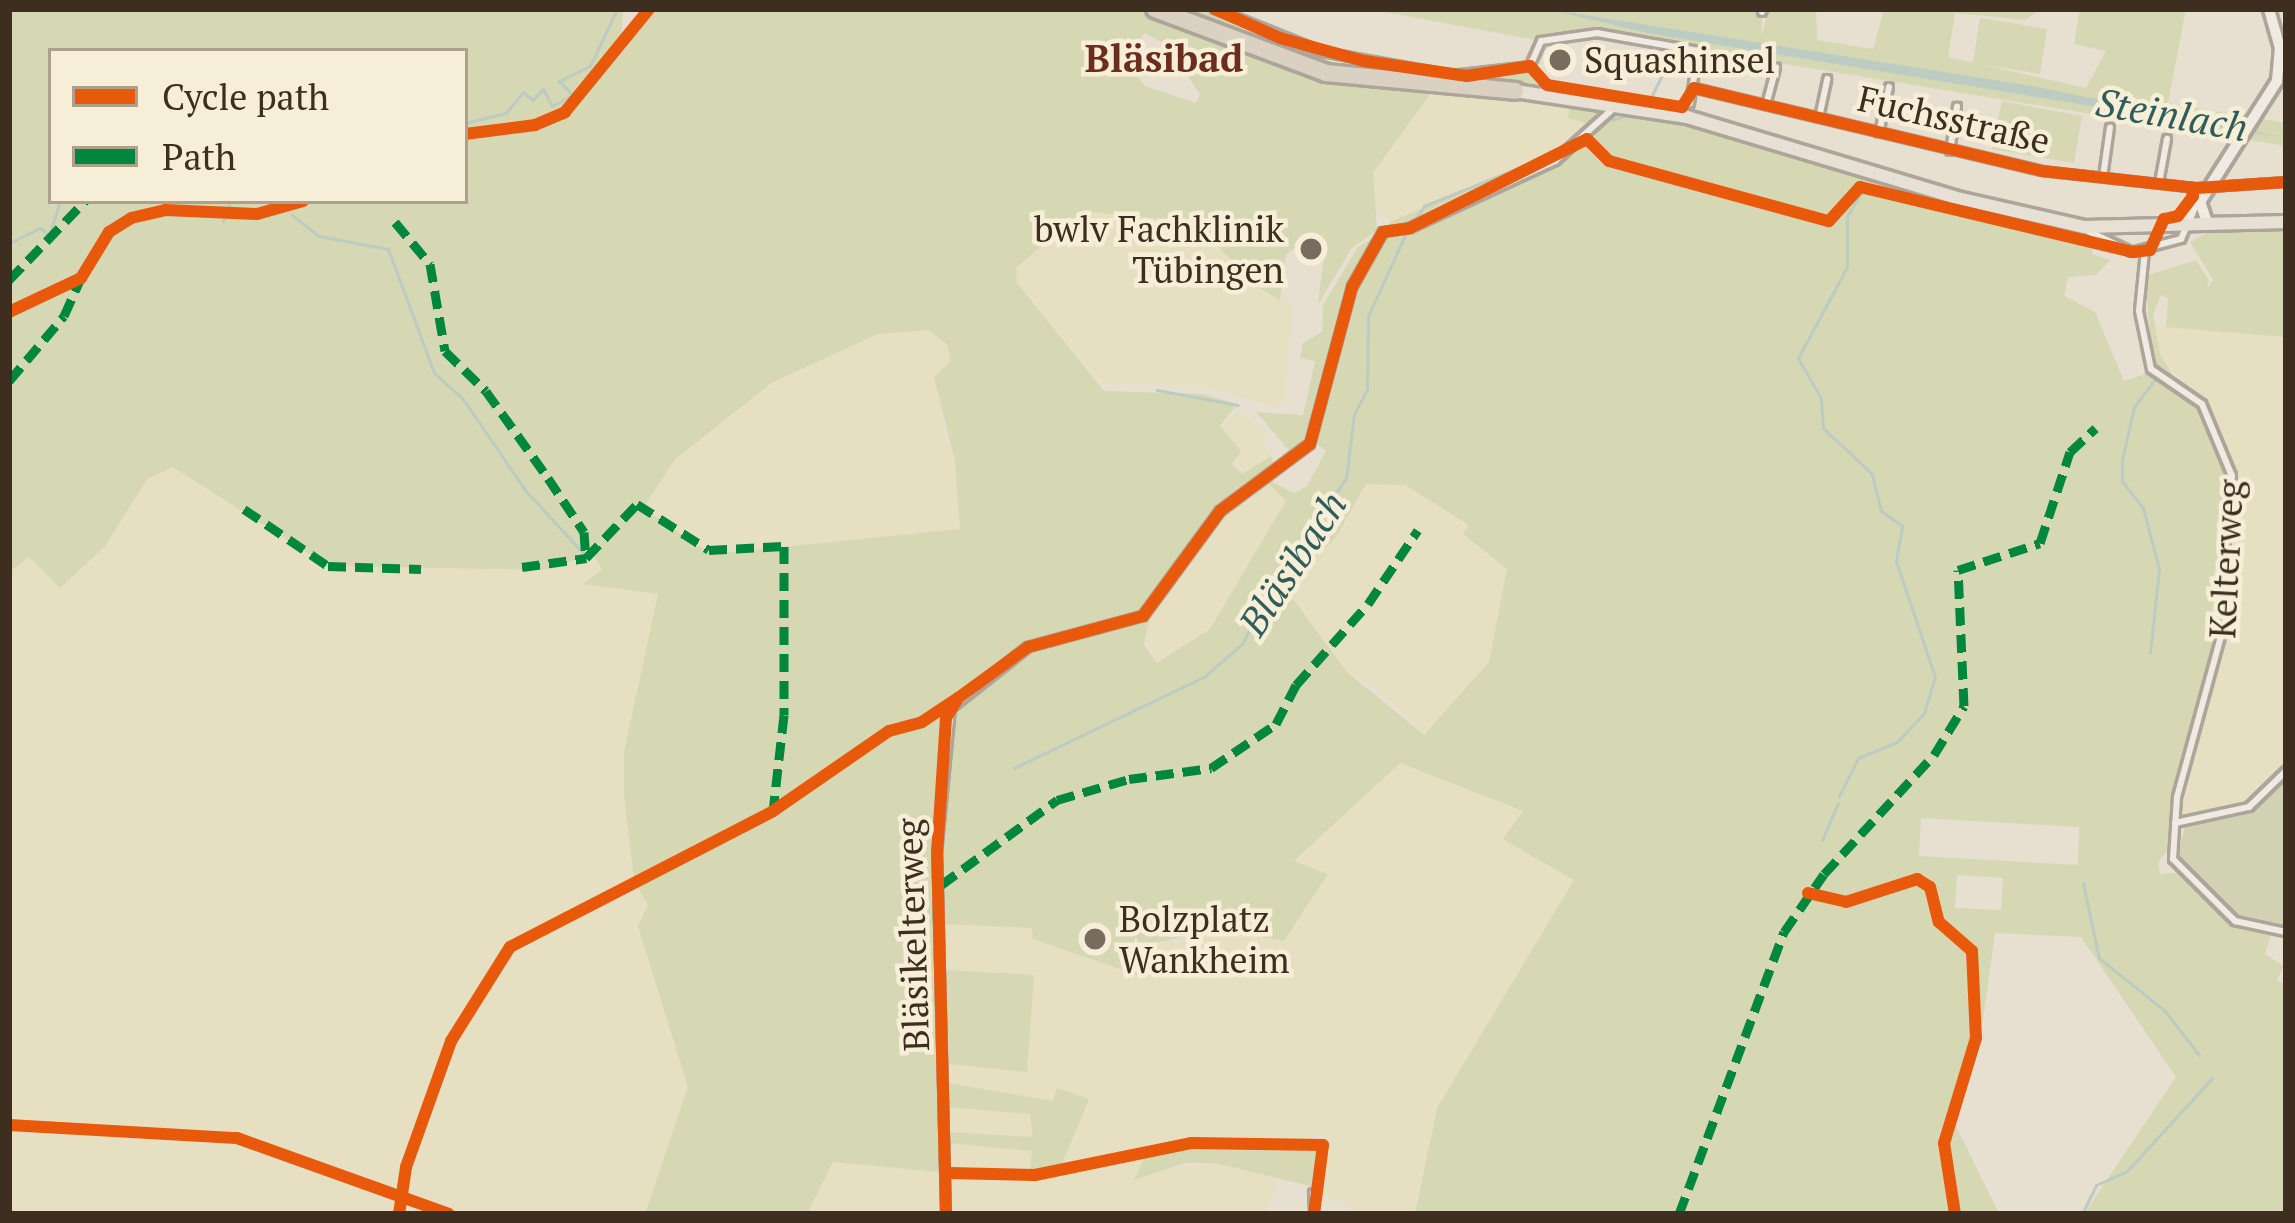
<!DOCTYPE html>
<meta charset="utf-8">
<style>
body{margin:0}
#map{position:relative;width:2295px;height:1223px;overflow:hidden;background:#e7e0d1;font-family:"PT Serif",serif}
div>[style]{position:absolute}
.farmland>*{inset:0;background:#e6dfc2}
.green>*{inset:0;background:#d6d7b3}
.cemetery>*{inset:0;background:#d1d1b3}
.water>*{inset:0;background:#bcccc2}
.stream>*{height:3px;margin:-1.5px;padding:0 1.5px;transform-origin:1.5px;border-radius:1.5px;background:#bcccc2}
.roads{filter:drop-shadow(3px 0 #ada599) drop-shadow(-3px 0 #ada599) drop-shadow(0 3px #ada599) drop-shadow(0 -3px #ada599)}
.street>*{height:6px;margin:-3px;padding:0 3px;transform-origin:3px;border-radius:3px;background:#efebe3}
.secondary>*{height:10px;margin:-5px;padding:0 5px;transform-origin:5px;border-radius:5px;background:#efebe3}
.primary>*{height:12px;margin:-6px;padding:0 6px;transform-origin:6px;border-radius:6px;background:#e6e1d4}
.highway>*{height:16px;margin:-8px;padding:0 8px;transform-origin:8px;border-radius:8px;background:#dad1c2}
.quiet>*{height:9px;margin-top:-4.5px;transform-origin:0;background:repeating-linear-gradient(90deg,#00873e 0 18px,transparent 0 27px)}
.cycleway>*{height:12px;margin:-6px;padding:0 6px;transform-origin:6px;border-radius:6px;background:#e8590c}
.dots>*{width:33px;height:33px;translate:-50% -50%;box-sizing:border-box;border:6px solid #f7eed8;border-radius:50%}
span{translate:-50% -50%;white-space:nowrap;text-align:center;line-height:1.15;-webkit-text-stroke:9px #f7eed8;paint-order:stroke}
.poi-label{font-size:36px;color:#3d2e20}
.left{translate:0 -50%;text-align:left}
.right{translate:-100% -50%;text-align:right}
.street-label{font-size:36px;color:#3d2e20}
.neighbourhood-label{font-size:39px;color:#6b2e1e;font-weight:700}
.water-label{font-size:39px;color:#2f5d5a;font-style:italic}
.frame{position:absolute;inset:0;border:12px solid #3d2e20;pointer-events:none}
.legend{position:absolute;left:48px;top:48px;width:420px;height:156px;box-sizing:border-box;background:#f7eed8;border:3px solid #ada18e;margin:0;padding:15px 21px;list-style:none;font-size:36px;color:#3d2e20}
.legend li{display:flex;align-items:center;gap:24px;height:60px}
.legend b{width:60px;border:3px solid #ada18e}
</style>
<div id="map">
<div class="farmland">
<i style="clip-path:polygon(1436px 86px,1570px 100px,1573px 121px,1594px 125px,1552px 154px,1390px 222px,1376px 209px,1373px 173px)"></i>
<i style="clip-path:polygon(1082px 211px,1196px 222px,1293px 306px,1285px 401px,1278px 408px,1204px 386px,1100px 384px,1017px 283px,1016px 268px)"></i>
<i style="clip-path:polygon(2192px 325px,2286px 339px,2286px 768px,2249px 805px,2179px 819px,2230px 609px,2249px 610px,2232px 607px,2226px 516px,2234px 475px,2226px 441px,2160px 354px,2157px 327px)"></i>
<i style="clip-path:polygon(928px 330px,947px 344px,951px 361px,943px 430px,955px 461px,960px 529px,711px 554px,675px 531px,624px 752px,634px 880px,648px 905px,688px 1087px,645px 1214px,9px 1214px,9px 572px,28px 557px,59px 587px,105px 546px,147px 479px,173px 467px,328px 566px,498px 566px,643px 508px,675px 459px,773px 382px,878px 334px)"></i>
<i style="clip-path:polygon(1239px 410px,1267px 434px,1261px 442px,1271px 456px,1242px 475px,1220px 426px)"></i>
<i style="clip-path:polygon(1262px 477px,1286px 500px,1272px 534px,1210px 629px,1157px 663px,1142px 628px,1223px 512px)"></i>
<i style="clip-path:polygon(1366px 483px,1405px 484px,1470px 525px,1464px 534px,1507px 569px,1489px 662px,1424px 735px,1376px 688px,1346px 671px,1284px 588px,1336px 537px)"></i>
<i style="clip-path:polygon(1400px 763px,1523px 812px,1504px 839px,1574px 880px,1436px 1109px,1415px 1214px,1359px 1214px,1314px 1187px,1325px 1137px,1314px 1135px,1311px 1144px,1252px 1140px,1157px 1170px,1215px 1163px,1278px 1178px,1267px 1214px,807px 1214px,833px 1162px,948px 1173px,948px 1143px,1033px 1151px,1031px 1175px,1060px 1169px,1089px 1100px,1056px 1089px,1053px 1101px,947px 1083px,947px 1064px,1027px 1071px,1034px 976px,945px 970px,943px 924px,1033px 928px,1146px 948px,1222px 929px,1284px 941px,1328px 875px,1293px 862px)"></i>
<i style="clip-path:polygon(948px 1106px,1030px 1114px,1033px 1138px,948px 1132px)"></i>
</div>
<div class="green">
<i style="clip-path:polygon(evenodd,9px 9px,623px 9px,621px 43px,649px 9px,1143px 9px,1295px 70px,1436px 86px,1373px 173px,1377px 230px,1351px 249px,1318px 305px,1325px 245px,1313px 233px,1286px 255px,1280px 300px,1254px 285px,1196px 222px,1082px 211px,1016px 268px,1017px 283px,1104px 391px,1202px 394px,1237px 404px,1220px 426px,1241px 451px,1232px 464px,1242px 474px,1271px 456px,1274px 464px,1219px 510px,1145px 611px,1043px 638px,957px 694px,939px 733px,940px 855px,940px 801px,958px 703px,1046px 643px,1121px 629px,1150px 613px,1144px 645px,1157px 663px,1210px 629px,1286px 501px,1262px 477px,1294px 493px,1307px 486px,1326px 451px,1315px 442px,1348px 309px,1390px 222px,1552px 154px,1592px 125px,1568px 118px,1570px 100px,1363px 69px,1184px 9px,1215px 9px,1322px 52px,1467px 76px,1530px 66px,1547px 85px,1690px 103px,1686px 121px,2094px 241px,2092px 254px,2110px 260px,2096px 275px,2068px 277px,2064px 296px,2095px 312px,2124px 381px,2152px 372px,2199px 405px,2230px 476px,2222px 517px,2227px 607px,2182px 768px,2172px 843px,2158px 863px,2160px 874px,2178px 873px,2234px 924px,2271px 934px,2265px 954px,2284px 966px,2277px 980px,2286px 986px,2286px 1214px,2084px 1214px,2176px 1077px,2081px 937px,1995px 933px,1983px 1020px,1955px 1124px,1999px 1214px,1415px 1214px,1437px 1108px,1574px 880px,1503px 839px,1523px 811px,1400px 763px,1294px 861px,1328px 874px,1284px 941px,1222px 929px,1154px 943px,1137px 975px,1033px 939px,1032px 928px,943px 924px,945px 970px,1034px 975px,1027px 1072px,948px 1064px,947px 1083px,1053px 1101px,1057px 1088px,1089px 1099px,1060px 1169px,1030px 1175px,1032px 1151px,949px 1143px,949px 1173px,833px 1162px,807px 1214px,645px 1214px,688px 1087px,638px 926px,648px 905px,634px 880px,624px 793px,624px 752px,658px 594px,583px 584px,602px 570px,593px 554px,544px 570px,328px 566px,173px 467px,147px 479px,105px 546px,60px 588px,29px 557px,9px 572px,9px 9px,1144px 33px,1190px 56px,1185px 72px,1200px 94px,1196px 103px,1145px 86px,1128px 64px,1144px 33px,9px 9px,51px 51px,465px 51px,465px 201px,51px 201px,51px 51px,9px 9px,928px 330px,947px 344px,951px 361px,934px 377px,955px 461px,960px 529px,711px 554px,643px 508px,675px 459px,773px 382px,878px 334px,928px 330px,9px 9px,1366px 484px,1405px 485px,1469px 525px,1463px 534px,1507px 569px,1489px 662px,1424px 735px,1346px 671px,1285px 588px,1336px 537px,1366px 484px,9px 9px,1921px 818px,2079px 827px,2078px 865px,1919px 856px,1921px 818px,9px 9px,1957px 875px,2003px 878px,2001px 910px,1955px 908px,1957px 875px,9px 9px,948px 1107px,1030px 1114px,1033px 1137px,948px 1132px,948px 1107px)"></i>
<i style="clip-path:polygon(1368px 9px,1763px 9px,1761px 36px,1769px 9px,1816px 9px,1817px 40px,1873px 49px,1884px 9px,2041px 9px,2025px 20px,1955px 13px,1948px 57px,2086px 88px,2106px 51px,2074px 44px,2080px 9px,2186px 9px,2168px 103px,2286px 123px,2286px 146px,1609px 35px,1541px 41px)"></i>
<i style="clip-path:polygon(1980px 18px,2047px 29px,2040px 74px,1973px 63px)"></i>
<i style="clip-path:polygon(2002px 101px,2082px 116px,2074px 163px,1992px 149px)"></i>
<i style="clip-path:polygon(2286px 227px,2286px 337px,2166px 327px,2168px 298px,2161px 295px,2153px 314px,2160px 354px,2178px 384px,2153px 367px,2145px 276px,2196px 260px,2209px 281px,2206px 291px,2213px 280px,2190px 242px,2217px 228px)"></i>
<i style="clip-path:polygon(1373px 238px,1352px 276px,1318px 421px,1292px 454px,1256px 412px,1303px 415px,1315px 361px,1300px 358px,1303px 343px,1322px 332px,1323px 305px,1358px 247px)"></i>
<i style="clip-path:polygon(1252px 1140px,1323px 1145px,1314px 1187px,1215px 1163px,1185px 1163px,1134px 1180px,1149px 1148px)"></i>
</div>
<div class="cemetery">
<i style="clip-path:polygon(2286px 776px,2286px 926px,2239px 916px,2177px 857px,2185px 827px,2252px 810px)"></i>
</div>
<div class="water">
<i style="clip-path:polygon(1547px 9px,2032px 86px,2286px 138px,1647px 33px)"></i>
</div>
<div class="stream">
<i style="left:1652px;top:95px;width:47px;rotate:-63.4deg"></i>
<i style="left:1612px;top:120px;width:20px;rotate:-18deg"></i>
<i style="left:465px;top:123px;width:42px;rotate:-13.7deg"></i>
<i style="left:506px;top:113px;width:27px;rotate:-51deg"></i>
<i style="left:523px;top:92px;width:13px;rotate:39deg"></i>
<i style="left:533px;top:100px;width:15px;rotate:-48deg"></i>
<i style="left:543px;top:89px;width:19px;rotate:62deg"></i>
<i style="left:552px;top:106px;width:24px;rotate:-28deg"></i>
<i style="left:573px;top:95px;width:20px;rotate:-135deg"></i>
<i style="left:559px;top:81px;width:34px;rotate:-26deg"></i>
<i style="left:590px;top:66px;width:63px;rotate:-64.7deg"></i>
<i style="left:282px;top:201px;width:1px;rotate:45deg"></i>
<i style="left:229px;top:207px;width:6px;rotate:-81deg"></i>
<i style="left:292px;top:215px;width:34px;rotate:38deg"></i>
<i style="left:319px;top:236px;width:70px;rotate:10.7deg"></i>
<i style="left:388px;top:249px;width:132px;rotate:69.6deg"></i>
<i style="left:434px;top:373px;width:39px;rotate:42deg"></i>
<i style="left:463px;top:399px;width:110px;rotate:55.7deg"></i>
<i style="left:525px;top:490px;width:86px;rotate:47.4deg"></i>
<i style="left:1415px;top:220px;width:17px;rotate:-57deg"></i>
<i style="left:1424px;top:206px;width:149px;rotate:-22.1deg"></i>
<i style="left:223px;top:221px;width:2px;rotate:-63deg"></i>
<i style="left:9px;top:243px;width:34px;rotate:-26deg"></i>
<i style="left:40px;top:228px;width:11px;rotate:38deg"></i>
<i style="left:49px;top:235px;width:36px;rotate:-72deg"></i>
<i style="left:1157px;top:390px;width:82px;rotate:10.5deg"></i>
<i style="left:1292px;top:558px;width:97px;rotate:-56deg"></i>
<i style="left:1346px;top:478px;width:64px;rotate:-82.9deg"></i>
<i style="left:1354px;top:414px;width:27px;rotate:-62deg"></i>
<i style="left:1367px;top:390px;width:74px;rotate:-89.2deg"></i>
<i style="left:1368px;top:316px;width:89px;rotate:-65.4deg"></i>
<i style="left:2150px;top:653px;width:84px;rotate:-83.9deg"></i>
<i style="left:2159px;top:569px;width:63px;rotate:-104.7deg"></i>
<i style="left:2143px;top:508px;width:34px;rotate:-128deg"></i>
<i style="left:2122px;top:481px;width:21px;rotate:-90deg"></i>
<i style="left:2122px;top:460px;width:54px;rotate:-77.2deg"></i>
<i style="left:2134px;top:407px;width:39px;rotate:-53deg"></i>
<i style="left:1014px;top:768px;width:212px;rotate:-25.7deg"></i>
<i style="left:1205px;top:676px;width:50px;rotate:-41deg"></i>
<i style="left:1243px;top:643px;width:65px;rotate:-64.6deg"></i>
<i style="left:1839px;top:796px;width:42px;rotate:-63.4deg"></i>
<i style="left:1858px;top:758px;width:42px;rotate:-22.3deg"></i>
<i style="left:1897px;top:742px;width:40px;rotate:-47deg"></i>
<i style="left:1924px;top:713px;width:38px;rotate:-73deg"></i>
<i style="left:1935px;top:677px;width:122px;rotate:-108.6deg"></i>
<i style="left:1896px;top:561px;width:36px;rotate:-80deg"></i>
<i style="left:1902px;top:526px;width:26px;rotate:-144deg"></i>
<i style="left:1881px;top:511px;width:38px;rotate:-104deg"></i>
<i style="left:1872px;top:474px;width:67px;rotate:-136.8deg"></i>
<i style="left:1823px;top:428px;width:30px;rotate:-94deg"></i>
<i style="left:1821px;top:398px;width:46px;rotate:-119.9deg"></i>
<i style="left:1798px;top:358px;width:103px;rotate:-61.7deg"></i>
<i style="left:1847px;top:267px;width:51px;rotate:-90deg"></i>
<i style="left:1847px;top:216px;width:32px;rotate:-58deg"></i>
<i style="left:1822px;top:840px;width:40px;rotate:-66.6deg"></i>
<i style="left:2083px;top:883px;width:77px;rotate:78deg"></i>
<i style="left:2099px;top:958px;width:83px;rotate:38.7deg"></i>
<i style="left:2164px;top:1010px;width:57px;rotate:52.1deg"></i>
<i style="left:2082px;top:1214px;width:32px;rotate:-64deg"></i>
<i style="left:2096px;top:1185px;width:34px;rotate:-24deg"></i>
<i style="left:2127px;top:1171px;width:127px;rotate:-47.5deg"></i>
</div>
<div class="roads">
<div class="street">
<i style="left:1215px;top:9px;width:115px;rotate:21.9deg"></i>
<i style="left:1322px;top:52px;width:132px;rotate:10deg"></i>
<i style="left:1452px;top:75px;width:79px;rotate:-6.6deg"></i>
<i style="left:1530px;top:66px;width:27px;rotate:-66deg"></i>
<i style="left:1541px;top:41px;width:57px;rotate:-8.1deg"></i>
<i style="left:1597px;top:33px;width:103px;rotate:10.1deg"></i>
<i style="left:1698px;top:51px;width:53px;rotate:98.7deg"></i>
<i style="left:1762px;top:12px;width:3px;rotate:-72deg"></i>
<i style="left:1694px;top:88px;width:358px;rotate:13.4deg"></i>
<i style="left:2042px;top:171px;width:156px;rotate:6.3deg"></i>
<i style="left:2197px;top:188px;width:89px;rotate:-3.9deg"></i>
<i style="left:1766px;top:105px;width:39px;rotate:-75deg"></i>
<i style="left:1819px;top:118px;width:40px;rotate:-78deg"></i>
<i style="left:1879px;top:133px;width:47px;rotate:-77.7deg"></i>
<i style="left:1950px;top:151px;width:45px;rotate:-81deg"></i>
<i style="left:2103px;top:177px;width:50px;rotate:-82deg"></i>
<i style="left:2159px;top:183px;width:45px;rotate:-79.7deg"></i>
<i style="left:2088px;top:231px;width:49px;rotate:25.5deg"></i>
<i style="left:2132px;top:252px;width:51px;rotate:-14.9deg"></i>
<i style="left:2181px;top:239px;width:12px;rotate:-66deg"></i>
<i style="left:2145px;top:251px;width:60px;rotate:95.7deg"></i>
<i style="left:2139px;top:311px;width:59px;rotate:78.3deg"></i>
<i style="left:2151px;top:369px;width:62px;rotate:34.5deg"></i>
<i style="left:2202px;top:404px;width:78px;rotate:67.4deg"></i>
<i style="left:2232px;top:476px;width:42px;rotate:101deg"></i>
<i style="left:2224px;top:517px;width:90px;rotate:86.8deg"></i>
<i style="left:2229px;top:607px;width:197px;rotate:105.3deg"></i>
<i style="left:2177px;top:797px;width:62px;rotate:93.7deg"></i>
<i style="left:2173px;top:859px;width:88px;rotate:45deg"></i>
<i style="left:2235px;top:921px;width:52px;rotate:12.2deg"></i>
<i style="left:2175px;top:823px;width:76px;rotate:-12.2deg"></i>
<i style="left:2249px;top:807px;width:52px;rotate:-44.2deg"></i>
<i style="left:1313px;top:1193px;width:21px;rotate:87deg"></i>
<i style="left:946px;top:1214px;width:360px;rotate:-91.4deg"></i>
<i style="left:937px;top:854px;width:147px;rotate:-84.5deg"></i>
<i style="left:951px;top:708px;width:98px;rotate:-38.4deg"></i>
<i style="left:1028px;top:647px;width:119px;rotate:-15.1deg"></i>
<i style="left:1143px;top:616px;width:130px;rotate:-53.7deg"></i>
<i style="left:1220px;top:511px;width:112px;rotate:-36.7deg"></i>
<i style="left:1310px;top:444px;width:163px;rotate:-75deg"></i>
<i style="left:1352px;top:287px;width:63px;rotate:-60.6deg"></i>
<i style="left:1383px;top:232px;width:27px;rotate:-8deg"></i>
<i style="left:1410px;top:228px;width:160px;rotate:-24.8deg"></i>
<i style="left:1555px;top:161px;width:81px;rotate:-42deg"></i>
</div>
<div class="secondary">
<i style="left:2207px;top:222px;width:21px;rotate:-109deg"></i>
<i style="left:2200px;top:202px;width:143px;rotate:-57.5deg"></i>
<i style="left:2277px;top:81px;width:33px;rotate:-85deg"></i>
<i style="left:2280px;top:48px;width:41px;rotate:-105.8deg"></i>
<i style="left:2186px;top:224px;width:31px;rotate:-68deg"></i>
</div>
<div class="primary">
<i style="left:1515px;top:91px;width:174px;rotate:8.6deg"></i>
<i style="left:1687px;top:117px;width:278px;rotate:16.7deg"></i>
<i style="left:1953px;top:197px;width:134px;rotate:12.9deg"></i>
<i style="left:2084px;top:227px;width:202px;rotate:-1.4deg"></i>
</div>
<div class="highway">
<i style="left:1155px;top:9px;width:183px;rotate:20.5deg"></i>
<i style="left:1326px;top:73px;width:190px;rotate:5.4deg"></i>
</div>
</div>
<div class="quiet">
<i style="left:395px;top:222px;width:55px;rotate:50.2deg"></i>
<i style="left:430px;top:264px;width:88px;rotate:80.2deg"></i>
<i style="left:445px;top:351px;width:57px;rotate:44.3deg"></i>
<i style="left:486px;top:391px;width:107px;rotate:54.5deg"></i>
<i style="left:548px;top:478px;width:65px;rotate:56.3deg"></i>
<i style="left:584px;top:532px;width:26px;rotate:86deg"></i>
<i style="left:9px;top:280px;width:110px;rotate:-46.1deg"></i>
<i style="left:9px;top:381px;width:85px;rotate:-49.8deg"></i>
<i style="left:64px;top:316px;width:39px;rotate:-66deg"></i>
<i style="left:244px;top:509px;width:102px;rotate:34.2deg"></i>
<i style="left:328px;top:566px;width:93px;rotate:1.8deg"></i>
<i style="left:522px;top:567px;width:65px;rotate:-8deg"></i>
<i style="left:586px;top:558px;width:74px;rotate:-46.6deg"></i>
<i style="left:637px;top:504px;width:85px;rotate:32.6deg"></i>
<i style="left:709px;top:550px;width:75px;rotate:-3.1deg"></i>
<i style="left:784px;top:546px;width:169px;rotate:90deg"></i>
<i style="left:784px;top:715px;width:97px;rotate:96.5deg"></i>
<i style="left:941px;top:885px;width:144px;rotate:-36.2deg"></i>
<i style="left:1057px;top:800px;width:75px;rotate:-16.3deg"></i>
<i style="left:1129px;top:779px;width:83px;rotate:-7.6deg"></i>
<i style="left:1211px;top:768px;width:78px;rotate:-34.1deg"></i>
<i style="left:1276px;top:724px;width:44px;rotate:-62.9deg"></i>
<i style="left:1296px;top:685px;width:108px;rotate:-48.4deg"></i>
<i style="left:1368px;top:604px;width:89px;rotate:-56deg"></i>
<i style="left:1679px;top:1214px;width:301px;rotate:-69.6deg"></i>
<i style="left:1784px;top:932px;width:70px;rotate:-55.4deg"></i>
<i style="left:1824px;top:874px;width:162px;rotate:-47.3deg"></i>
<i style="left:1934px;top:755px;width:57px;rotate:-58.5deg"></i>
<i style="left:1964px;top:706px;width:136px;rotate:-92.5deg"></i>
<i style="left:1958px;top:570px;width:86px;rotate:-18.2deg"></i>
<i style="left:2040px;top:543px;width:96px;rotate:-71.8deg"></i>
<i style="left:2070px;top:452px;width:35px;rotate:-43deg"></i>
</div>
<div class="cycleway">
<i style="left:1215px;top:9px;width:71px;rotate:24deg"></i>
<i style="left:1280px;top:38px;width:87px;rotate:15.3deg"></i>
<i style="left:1364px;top:61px;width:104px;rotate:8.3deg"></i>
<i style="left:1467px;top:76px;width:64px;rotate:-9deg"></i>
<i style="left:1530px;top:66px;width:25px;rotate:48deg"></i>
<i style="left:1547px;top:85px;width:137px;rotate:9.3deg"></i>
<i style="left:1682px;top:107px;width:22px;rotate:-58deg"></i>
<i style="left:1694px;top:88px;width:358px;rotate:13.4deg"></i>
<i style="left:2042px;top:171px;width:156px;rotate:6.3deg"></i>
<i style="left:2197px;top:188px;width:89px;rotate:-3.9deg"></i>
<i style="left:465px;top:134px;width:71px;rotate:-7.3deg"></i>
<i style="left:535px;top:125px;width:33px;rotate:-23deg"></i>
<i style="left:565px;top:112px;width:133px;rotate:-50.8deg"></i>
<i style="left:9px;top:312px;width:80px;rotate:-25.3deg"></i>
<i style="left:81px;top:278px;width:54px;rotate:-58.7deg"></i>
<i style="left:109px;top:232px;width:26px;rotate:-32deg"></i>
<i style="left:131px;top:218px;width:35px;rotate:-13deg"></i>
<i style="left:165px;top:210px;width:92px;rotate:2.5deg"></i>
<i style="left:257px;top:214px;width:48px;rotate:-15.8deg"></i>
<i style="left:1808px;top:893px;width:39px;rotate:13deg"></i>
<i style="left:1846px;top:902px;width:75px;rotate:-17.9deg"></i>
<i style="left:1917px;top:879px;width:15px;rotate:32deg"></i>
<i style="left:1930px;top:887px;width:36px;rotate:76deg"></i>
<i style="left:1939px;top:922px;width:44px;rotate:41.3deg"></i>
<i style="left:1972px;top:951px;width:87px;rotate:87.4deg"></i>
<i style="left:1976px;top:1038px;width:110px;rotate:106.9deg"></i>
<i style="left:1944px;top:1143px;width:72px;rotate:81.2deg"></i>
<i style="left:9px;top:1125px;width:228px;rotate:3.3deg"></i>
<i style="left:237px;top:1138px;width:225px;rotate:19.7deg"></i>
<i style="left:949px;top:1173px;width:86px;rotate:1.3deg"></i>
<i style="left:1035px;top:1175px;width:159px;rotate:-11.6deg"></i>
<i style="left:1191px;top:1143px;width:132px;rotate:0.9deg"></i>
<i style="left:1323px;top:1145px;width:70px;rotate:97.4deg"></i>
<i style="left:399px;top:1214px;width:48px;rotate:-81.5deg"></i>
<i style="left:406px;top:1167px;width:134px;rotate:-70.3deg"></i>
<i style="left:451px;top:1041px;width:111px;rotate:-57.9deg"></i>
<i style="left:510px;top:947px;width:296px;rotate:-27.3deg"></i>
<i style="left:773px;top:811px;width:141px;rotate:-34.6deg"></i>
<i style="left:889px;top:731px;width:34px;rotate:-15deg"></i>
<i style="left:922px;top:722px;width:43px;rotate:-33.7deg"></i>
<i style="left:946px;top:1214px;width:360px;rotate:-91.4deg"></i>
<i style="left:937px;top:854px;width:136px;rotate:-86.2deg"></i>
<i style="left:946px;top:718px;width:23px;rotate:-59deg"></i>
<i style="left:958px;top:698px;width:87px;rotate:-36.1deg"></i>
<i style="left:1028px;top:647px;width:119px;rotate:-15.1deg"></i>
<i style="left:1143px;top:616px;width:130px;rotate:-53.7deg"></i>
<i style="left:1220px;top:511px;width:112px;rotate:-36.7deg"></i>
<i style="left:1310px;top:444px;width:163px;rotate:-75deg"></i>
<i style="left:1352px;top:287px;width:63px;rotate:-60.6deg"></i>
<i style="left:1383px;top:232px;width:27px;rotate:-8deg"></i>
<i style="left:1410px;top:228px;width:198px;rotate:-26.7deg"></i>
<i style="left:1587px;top:139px;width:31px;rotate:45deg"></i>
<i style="left:1609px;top:161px;width:228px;rotate:15.3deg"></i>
<i style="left:1829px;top:221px;width:46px;rotate:-47.6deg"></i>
<i style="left:1860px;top:187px;width:280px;rotate:13.4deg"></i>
<i style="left:2132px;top:252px;width:18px;rotate:-6deg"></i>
<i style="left:2150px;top:250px;width:34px;rotate:-66deg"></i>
<i style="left:2164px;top:219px;width:14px;rotate:-12deg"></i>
<i style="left:2178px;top:216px;width:25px;rotate:-53deg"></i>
<i style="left:2193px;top:196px;width:9px;rotate:-103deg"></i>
</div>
<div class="dots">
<i style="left:1560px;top:60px;background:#786c5e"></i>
<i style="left:1311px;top:249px;background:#786c5e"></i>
<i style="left:1095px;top:939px;background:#786c5e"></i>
</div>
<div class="poi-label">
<span class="left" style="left:1584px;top:60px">Squashinsel</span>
<span class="right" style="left:1284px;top:249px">bwlv Fachklinik<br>Tübingen</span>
<span class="left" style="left:1119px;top:939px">Bolzplatz<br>Wankheim</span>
</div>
<div class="street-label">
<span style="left:1954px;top:119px;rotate:13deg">Fuchsstraße</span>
<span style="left:2226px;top:559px;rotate:-87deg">Kelterweg</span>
<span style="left:912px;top:935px;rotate:-92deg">Bläsikelterweg</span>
</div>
<div class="neighbourhood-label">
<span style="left:1164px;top:57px">Bläsibad</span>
</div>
<div class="water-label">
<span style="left:2172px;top:114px;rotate:10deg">Steinlach</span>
<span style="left:1292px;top:563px;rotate:-57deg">Bläsibach</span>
</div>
<div class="frame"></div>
<ul class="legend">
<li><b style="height:15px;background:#e8590c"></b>Cycle path</li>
<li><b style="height:15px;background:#00873e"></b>Path</li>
</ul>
</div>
